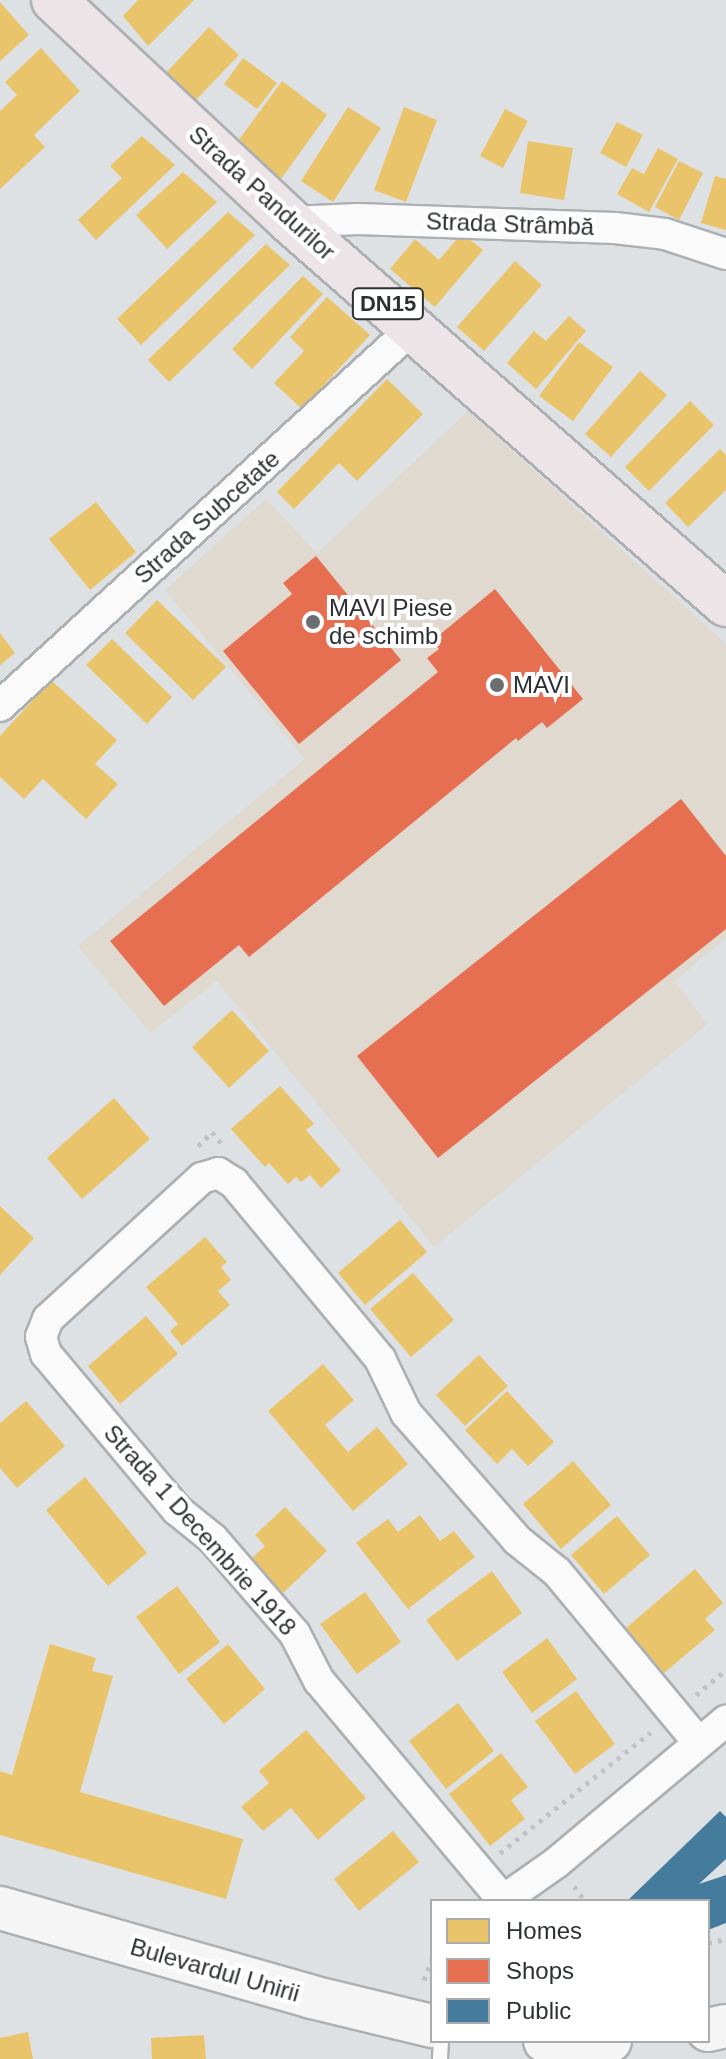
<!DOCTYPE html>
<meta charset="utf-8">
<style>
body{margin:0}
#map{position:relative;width:726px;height:2059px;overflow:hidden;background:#dee1e4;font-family:Helvetica,sans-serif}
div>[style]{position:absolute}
.commercial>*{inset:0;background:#e0d9d0}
.homes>*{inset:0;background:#e9c46a}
.shops>*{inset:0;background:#e76f51}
.public>*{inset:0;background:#457b9d}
.path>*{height:5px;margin-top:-2.5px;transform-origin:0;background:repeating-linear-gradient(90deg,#c1c2c3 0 4px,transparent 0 10px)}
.roads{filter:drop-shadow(2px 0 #adb0b2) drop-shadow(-2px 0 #adb0b2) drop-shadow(0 2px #adb0b2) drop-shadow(0 -2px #adb0b2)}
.lane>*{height:14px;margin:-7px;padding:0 7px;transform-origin:7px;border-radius:7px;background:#fafafb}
.street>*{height:30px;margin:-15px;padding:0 15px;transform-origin:15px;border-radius:15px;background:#fafafb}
.secondary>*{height:42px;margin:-21px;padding:0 21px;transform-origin:21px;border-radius:21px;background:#f6f5f5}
.highway>*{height:44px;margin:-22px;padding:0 22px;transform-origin:22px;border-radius:22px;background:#ede4e7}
.dots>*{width:22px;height:22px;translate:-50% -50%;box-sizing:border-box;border:4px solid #fff;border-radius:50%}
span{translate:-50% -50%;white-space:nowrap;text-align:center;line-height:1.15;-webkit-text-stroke:8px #fff;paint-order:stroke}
.shield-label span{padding:2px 6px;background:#fff;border:2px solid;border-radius:6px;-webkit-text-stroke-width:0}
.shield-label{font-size:22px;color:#2d3033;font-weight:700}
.street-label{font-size:24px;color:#2d3033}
.poi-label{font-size:24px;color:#2d3033}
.left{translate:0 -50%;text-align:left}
.legend{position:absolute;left:430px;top:1899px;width:280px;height:144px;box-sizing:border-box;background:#fff;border:2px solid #abacad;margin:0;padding:10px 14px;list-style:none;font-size:24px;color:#2d3033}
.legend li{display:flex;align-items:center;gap:16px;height:40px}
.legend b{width:40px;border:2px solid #abacad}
</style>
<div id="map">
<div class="commercial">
<i style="clip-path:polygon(468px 411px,726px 644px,726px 938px,675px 981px,708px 1024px,434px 1247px,217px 981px,150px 1033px,78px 946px,305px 759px,165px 590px,266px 499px,317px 553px)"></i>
</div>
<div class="homes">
<i style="clip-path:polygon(138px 0,194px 0,148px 46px,123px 16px)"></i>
<i style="clip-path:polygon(0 2px,29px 35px,0 61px)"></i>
<i style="clip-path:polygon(209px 27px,239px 55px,191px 105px,162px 77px)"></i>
<i style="clip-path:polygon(41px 48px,80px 91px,34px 135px,45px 147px,0 189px,0 111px,17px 95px,5px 82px)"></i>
<i style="clip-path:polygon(243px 58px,277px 83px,257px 109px,224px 84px)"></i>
<i style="clip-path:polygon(282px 81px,327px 115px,281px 179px,235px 145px)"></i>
<i style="clip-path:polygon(348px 107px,381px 128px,333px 202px,301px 181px)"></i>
<i style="clip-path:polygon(404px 107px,437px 120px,406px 202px,374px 190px)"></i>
<i style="clip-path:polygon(505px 109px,528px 121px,503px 168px,480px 156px)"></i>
<i style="clip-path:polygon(617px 122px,643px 135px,626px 167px,600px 153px)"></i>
<i style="clip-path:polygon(142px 136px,175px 165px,96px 240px,78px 220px,122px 178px,110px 166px)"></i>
<i style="clip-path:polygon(528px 141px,573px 148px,564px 200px,520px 193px)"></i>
<i style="clip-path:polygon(658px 148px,678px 159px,649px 212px,617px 194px,632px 168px,644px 174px)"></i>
<i style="clip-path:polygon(679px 161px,703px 173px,679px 220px,655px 207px)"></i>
<i style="clip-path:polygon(183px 172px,217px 202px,167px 249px,136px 215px)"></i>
<i style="clip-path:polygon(715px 176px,726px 179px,726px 230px,701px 223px)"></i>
<i style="clip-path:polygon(228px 212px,255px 235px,141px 345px,117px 319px)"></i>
<i style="clip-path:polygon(462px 233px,483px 250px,435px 307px,390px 269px,415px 239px,439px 260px)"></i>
<i style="clip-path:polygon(266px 244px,290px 265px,169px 382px,148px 360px)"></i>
<i style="clip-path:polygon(515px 261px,542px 285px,484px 351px,457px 327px)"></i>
<i style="clip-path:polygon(303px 276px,323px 294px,252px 369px,232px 349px)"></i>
<i style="clip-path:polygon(327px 297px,370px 335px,302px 409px,274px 383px,304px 351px,290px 337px)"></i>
<i style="clip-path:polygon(569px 316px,586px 331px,536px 389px,507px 363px,534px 331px,546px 341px)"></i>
<i style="clip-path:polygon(579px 342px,613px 367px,573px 421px,539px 396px)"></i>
<i style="clip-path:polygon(640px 371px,667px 395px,611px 457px,585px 434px)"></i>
<i style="clip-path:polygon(387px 379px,423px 414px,357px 481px,339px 463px,294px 509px,277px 492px)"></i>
<i style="clip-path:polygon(690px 401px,714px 425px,649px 491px,625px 467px)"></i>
<i style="clip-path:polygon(720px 449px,726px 455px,726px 490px,688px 527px,665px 503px)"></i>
<i style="clip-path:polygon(96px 502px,136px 552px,90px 590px,49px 539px)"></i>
<i style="clip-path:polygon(157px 600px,226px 667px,193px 700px,125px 633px)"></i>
<i style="clip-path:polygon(0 633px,15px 653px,0 665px)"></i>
<i style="clip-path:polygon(112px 639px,172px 697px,147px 724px,86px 665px)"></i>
<i style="clip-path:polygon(51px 680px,117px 740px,95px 764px,118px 784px,86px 819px,43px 779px,24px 799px,0 777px,0 736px)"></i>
<i style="clip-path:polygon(232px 1010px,269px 1051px,229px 1088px,192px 1047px)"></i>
<i style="clip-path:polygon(280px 1086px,314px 1124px,306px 1130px,341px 1170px,321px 1188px,310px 1175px,301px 1182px,296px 1177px,288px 1184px,269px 1163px,265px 1167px,231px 1129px)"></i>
<i style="clip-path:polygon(114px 1098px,150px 1139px,82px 1199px,47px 1158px)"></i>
<i style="clip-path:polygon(0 1206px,34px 1238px,0 1275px)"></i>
<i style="clip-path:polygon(400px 1220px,427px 1252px,365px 1305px,338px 1273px)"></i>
<i style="clip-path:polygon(205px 1237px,227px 1262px,221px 1267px,231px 1280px,218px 1291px,230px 1305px,182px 1346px,170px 1331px,178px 1324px,146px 1287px)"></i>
<i style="clip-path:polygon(413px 1273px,454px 1320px,411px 1357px,370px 1309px)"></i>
<i style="clip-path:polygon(146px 1316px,178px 1354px,120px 1404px,88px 1366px)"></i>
<i style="clip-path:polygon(479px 1355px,508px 1386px,465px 1426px,436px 1395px)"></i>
<i style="clip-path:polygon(323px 1364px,354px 1400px,325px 1425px,348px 1452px,377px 1427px,408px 1464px,353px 1511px,268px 1411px)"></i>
<i style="clip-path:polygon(507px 1391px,554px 1442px,528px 1466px,512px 1449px,497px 1464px,465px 1430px)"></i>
<i style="clip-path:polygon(26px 1401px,65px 1446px,17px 1488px,0 1468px,0 1423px)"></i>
<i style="clip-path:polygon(573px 1461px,611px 1505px,561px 1549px,523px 1504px)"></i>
<i style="clip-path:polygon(85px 1477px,147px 1553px,108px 1586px,46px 1510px)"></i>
<i style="clip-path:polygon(285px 1507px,327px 1551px,283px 1593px,251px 1559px,265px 1546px,255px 1535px)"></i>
<i style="clip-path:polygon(420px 1515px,440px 1541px,454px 1531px,475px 1557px,408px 1609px,356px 1543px,388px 1519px,398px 1532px)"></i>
<i style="clip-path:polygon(617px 1516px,650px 1555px,604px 1594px,571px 1555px)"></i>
<i style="clip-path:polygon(695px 1569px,723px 1603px,705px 1619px,715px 1630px,664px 1673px,626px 1628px)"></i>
<i style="clip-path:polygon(492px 1571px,522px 1613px,457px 1661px,426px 1620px)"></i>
<i style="clip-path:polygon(177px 1586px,220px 1642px,179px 1674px,136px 1617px)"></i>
<i style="clip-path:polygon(365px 1592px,401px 1642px,357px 1674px,320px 1624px)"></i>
<i style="clip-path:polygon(547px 1638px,577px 1679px,532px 1713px,502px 1672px)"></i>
<i style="clip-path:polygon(50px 1644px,96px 1658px,92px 1671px,113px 1676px,80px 1792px,243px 1839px,226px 1899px,0 1835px,0 1771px,12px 1775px)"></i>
<i style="clip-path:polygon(228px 1644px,265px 1689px,224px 1724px,186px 1679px)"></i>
<i style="clip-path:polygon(576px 1691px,615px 1744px,575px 1774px,535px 1721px)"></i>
<i style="clip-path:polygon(458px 1703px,494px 1751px,446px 1789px,409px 1741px)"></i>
<i style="clip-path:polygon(306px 1730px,366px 1798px,318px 1840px,291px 1808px,263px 1831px,241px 1807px,269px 1783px,259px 1771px)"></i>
<i style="clip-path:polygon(501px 1753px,528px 1787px,511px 1800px,525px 1819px,490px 1846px,449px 1794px)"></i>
<i style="clip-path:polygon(393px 1831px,419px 1862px,359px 1911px,334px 1879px)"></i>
<i style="clip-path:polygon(28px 2032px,33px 2059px,0 2059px,0 2038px)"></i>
<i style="clip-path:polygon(204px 2035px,206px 2059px,152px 2059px,151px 2038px)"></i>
</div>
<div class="shops">
<i style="clip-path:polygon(316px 556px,401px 660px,299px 744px,223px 651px,292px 594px,283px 583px)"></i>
<i style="clip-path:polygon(495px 589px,583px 699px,547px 728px,542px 722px,518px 741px,516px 738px,249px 957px,239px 945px,164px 1006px,110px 941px,438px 672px,427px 658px,439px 649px,432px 641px)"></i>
<i style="clip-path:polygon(681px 799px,726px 856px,726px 929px,438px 1158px,357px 1056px)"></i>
</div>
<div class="public">
<i style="clip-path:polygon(720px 1811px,726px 1817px,726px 1859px,699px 1884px,726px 1875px,726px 1923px,708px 1930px,708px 1901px,627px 1901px)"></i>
</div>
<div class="path">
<i style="left:198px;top:1146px;width:20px;rotate:-45deg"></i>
<i style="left:212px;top:1132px;width:16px;rotate:50deg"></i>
<i style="left:696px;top:1695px;width:39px;rotate:-40deg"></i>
<i style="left:500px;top:1853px;width:193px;rotate:-38.7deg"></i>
<i style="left:574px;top:1886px;width:19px;rotate:54deg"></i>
<i style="left:708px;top:1943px;width:18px;rotate:-13deg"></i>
<i style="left:424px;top:1980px;width:22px;rotate:-69deg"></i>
</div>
<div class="roads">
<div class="lane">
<i style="left:440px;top:2059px;width:18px;rotate:-87deg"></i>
</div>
<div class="street">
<i style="left:291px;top:222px;width:67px;rotate:-2.6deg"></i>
<i style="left:358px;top:219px;width:257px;rotate:2deg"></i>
<i style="left:615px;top:228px;width:50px;rotate:6.8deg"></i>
<i style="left:665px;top:234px;width:64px;rotate:18.2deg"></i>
<i style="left:0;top:706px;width:561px;rotate:-42.47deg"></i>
<i style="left:503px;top:1900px;width:286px;rotate:-130deg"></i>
<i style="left:319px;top:1681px;width:53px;rotate:-117.1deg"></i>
<i style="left:295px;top:1634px;width:125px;rotate:-130.8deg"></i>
<i style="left:213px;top:1539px;width:46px;rotate:-141.1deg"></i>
<i style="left:177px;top:1510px;width:204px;rotate:-130deg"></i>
<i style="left:46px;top:1354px;width:18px;rotate:-106deg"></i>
<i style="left:41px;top:1337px;width:19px;rotate:-69deg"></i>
<i style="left:48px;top:1319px;width:209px;rotate:-42.5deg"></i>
<i style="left:202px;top:1178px;width:17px;rotate:-17deg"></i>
<i style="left:218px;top:1173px;width:19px;rotate:32deg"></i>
<i style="left:234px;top:1183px;width:229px;rotate:50.3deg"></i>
<i style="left:380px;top:1359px;width:60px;rotate:64.3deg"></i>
<i style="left:406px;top:1413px;width:169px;rotate:48.8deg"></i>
<i style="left:517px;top:1540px;width:51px;rotate:38.7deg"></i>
<i style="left:557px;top:1572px;width:222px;rotate:50.3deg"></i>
<i style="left:502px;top:1901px;width:66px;rotate:-35.1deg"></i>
<i style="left:556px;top:1863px;width:222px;rotate:-39.9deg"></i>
</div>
<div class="secondary">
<i style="left:0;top:1908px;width:324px;rotate:15.9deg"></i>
<i style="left:312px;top:1997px;width:123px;rotate:13.6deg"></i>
<i style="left:708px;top:2030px;width:18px;rotate:-13deg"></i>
<i style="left:545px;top:2041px;width:65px"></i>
</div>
<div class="highway">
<i style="left:54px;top:0;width:325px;rotate:43.1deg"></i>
<i style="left:291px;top:222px;width:579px;rotate:41.29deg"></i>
</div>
</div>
<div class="dots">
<i style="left:313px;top:622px;background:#6b6e71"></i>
<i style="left:497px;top:685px;background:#6b6e71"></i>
</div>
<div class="shield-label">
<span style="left:388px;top:304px">DN15</span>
</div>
<div class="street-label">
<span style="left:262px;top:193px;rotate:42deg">Strada Pandurilor</span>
<span style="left:510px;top:224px;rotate:2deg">Strada Strâmbă</span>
<span style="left:207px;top:517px;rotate:-42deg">Strada Subcetate</span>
<span style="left:200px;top:1530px;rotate:48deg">Strada 1 Decembrie 1918</span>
<span style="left:215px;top:1970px;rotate:16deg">Bulevardul Unirii</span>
</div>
<div class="poi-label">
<span class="left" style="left:329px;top:622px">MAVI Piese<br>de schimb</span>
<span class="left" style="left:513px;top:685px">MAVI</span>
</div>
<ul class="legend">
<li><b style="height:22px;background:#e9c46a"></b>Homes</li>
<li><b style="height:22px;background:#e76f51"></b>Shops</li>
<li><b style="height:22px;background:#457b9d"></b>Public</li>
</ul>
</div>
